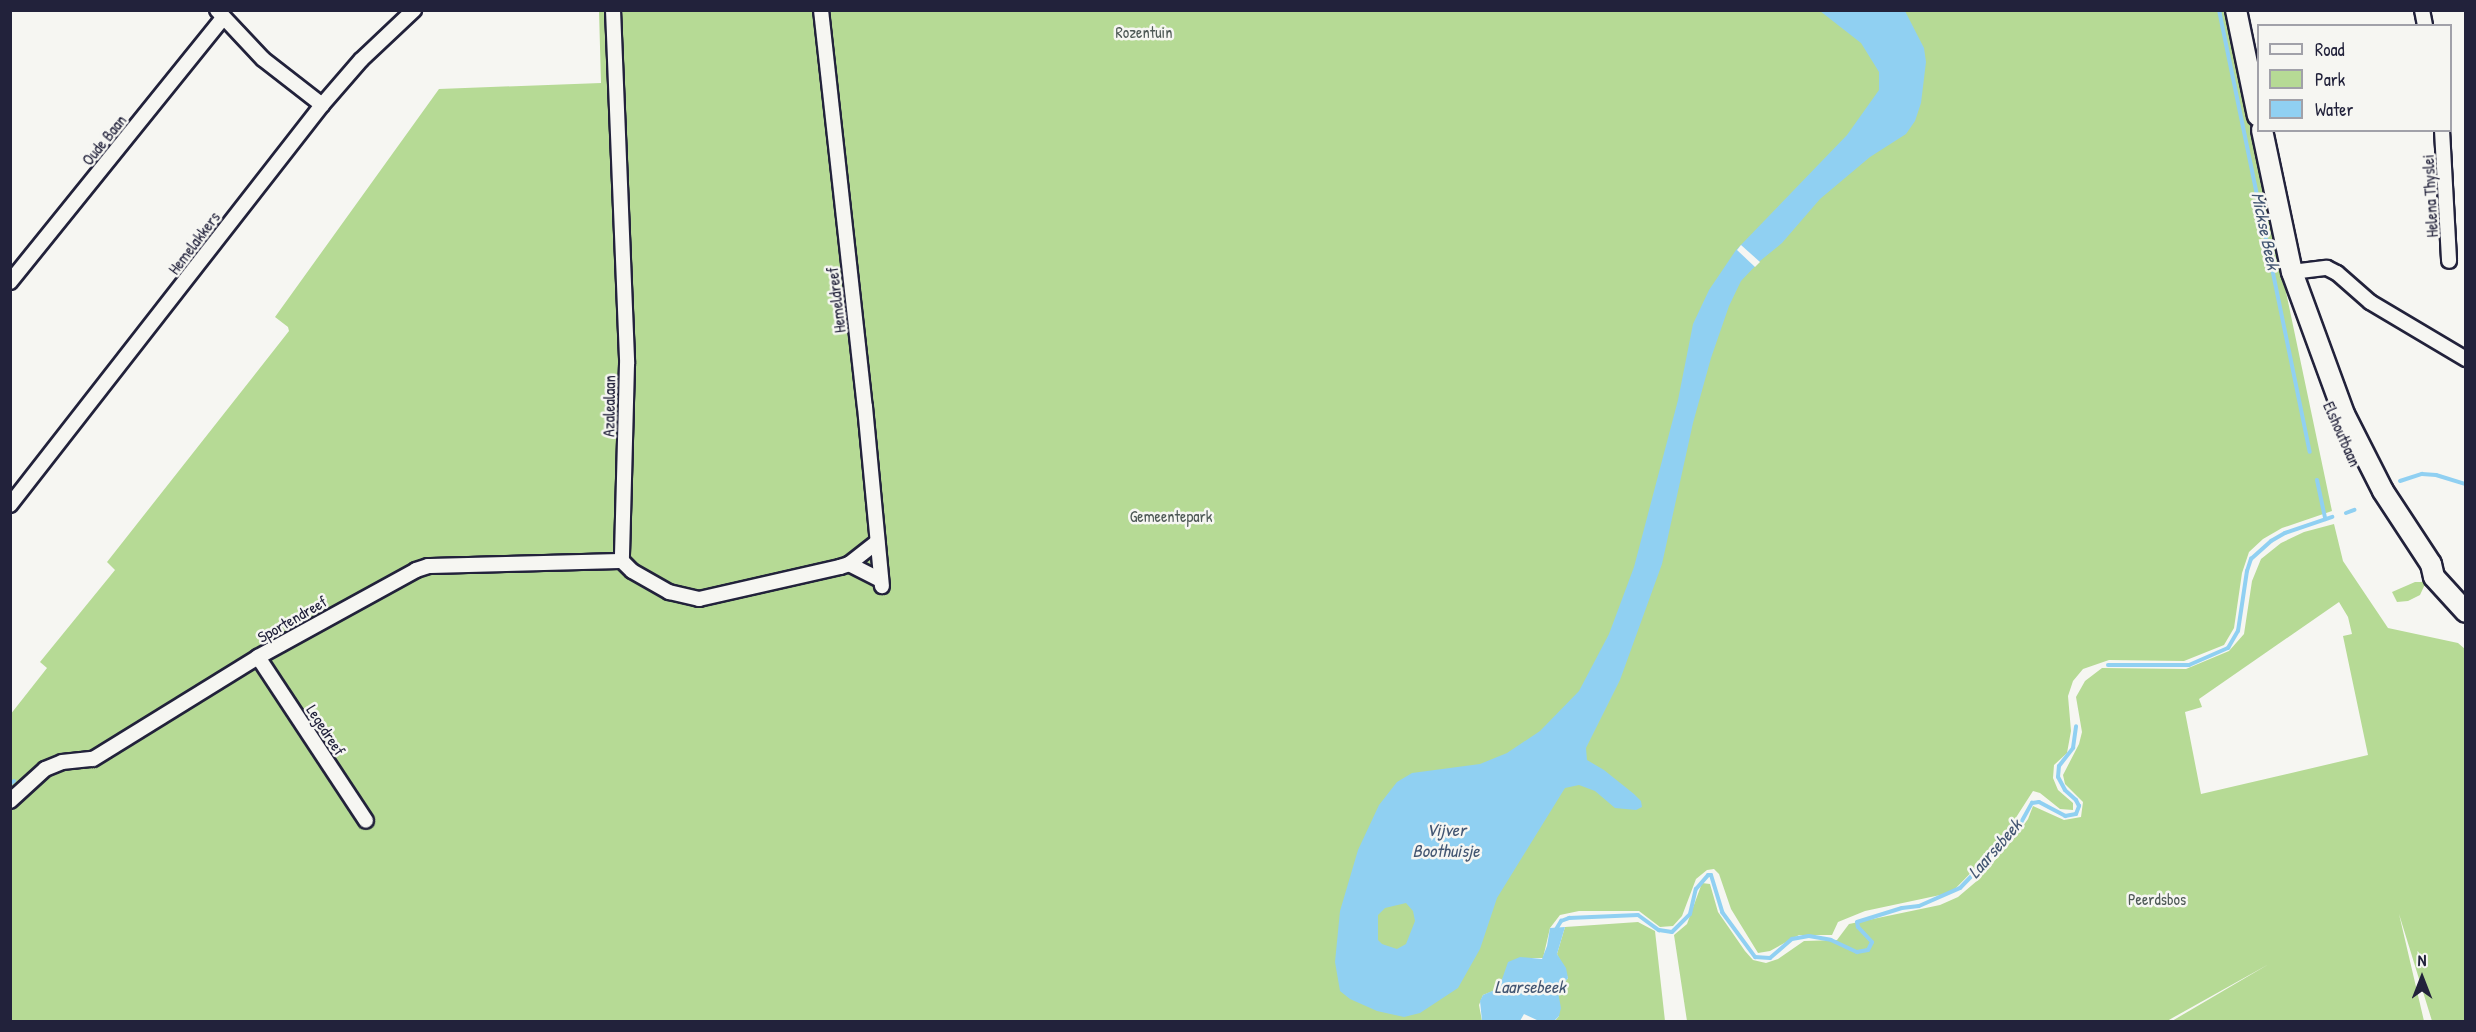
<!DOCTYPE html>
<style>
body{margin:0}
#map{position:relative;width:2476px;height:1032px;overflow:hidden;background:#f6f6f2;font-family:"Patrick Hand",sans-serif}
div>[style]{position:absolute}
.green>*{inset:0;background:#b6da95}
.water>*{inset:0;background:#90d0f2}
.pier>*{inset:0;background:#f6f6f2}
.stream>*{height:4px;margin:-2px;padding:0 2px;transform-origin:2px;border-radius:2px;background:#90d0f2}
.roads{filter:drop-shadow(2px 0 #22223b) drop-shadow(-2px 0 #22223b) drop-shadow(0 2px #22223b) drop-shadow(0 -2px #22223b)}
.street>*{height:14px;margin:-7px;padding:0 7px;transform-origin:7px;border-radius:7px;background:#f6f6f2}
.secondary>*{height:20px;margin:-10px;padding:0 10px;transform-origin:10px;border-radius:10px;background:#f6f6f2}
span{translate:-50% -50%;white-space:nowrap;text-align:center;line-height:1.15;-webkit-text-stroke:5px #f6f6f2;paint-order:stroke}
.park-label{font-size:16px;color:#4e5956}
.street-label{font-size:16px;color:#22223b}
.water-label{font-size:18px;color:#435672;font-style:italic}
.frame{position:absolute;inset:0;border:12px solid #22223b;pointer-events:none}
.legend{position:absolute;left:2257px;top:24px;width:195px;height:108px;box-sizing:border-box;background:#f6f6f2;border:2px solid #a1a1a9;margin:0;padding:8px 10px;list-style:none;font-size:18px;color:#22223b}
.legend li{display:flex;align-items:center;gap:12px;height:30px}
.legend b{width:30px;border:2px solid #a1a1a9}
.north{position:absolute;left:2392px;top:948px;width:60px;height:60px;-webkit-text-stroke:4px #f6f6f2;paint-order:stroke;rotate:0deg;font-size:16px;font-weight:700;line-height:24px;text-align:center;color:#22223b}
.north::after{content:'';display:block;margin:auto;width:21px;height:27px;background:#22223b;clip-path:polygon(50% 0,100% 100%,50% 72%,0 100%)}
</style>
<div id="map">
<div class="green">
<i style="clip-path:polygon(599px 11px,2227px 11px,2332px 511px,2282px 528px,2263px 539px,2249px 552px,2242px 573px,2234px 628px,2224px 645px,2184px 661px,2109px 660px,2083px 669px,2073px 681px,2068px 696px,2071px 731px,2067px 753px,2054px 765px,2053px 778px,2058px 790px,2073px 803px,2073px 810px,2060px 809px,2040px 793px,2033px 791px,1999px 844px,1954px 890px,1945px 894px,1865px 911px,1838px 922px,1832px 935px,1799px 935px,1770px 951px,1758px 953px,1731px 909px,1719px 874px,1714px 869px,1707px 870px,1696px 879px,1682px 916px,1673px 926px,1660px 927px,1639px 911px,1579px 911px,1560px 915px,1550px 928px,1543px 958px,1529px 958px,1501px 980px,1498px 989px,1483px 995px,1479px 1005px,1482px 1021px,11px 1021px,10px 715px,47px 668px,40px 662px,115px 570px,107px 562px,289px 331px,288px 327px,275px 317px,439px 89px,601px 83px)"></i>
<i style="clip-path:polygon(evenodd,2334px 524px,2343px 561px,2388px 628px,2458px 643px,2465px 649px,2465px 1021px,2432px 1021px,2399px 914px,2424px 1021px,2172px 1021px,2269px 964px,2167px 1021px,1687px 1021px,1674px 935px,1687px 924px,1702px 883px,1710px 884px,1718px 912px,1745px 951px,1753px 960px,1766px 963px,1778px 959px,1804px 941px,1837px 940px,1849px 924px,1940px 905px,1958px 897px,1978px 880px,2016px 836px,2028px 819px,2033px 806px,2064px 820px,2081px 817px,2083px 802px,2065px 784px,2063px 775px,2079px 744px,2082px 732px,2076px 697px,2085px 681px,2102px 668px,2186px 669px,2229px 651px,2244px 634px,2252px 581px,2261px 559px,2281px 543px,2304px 532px,2334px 524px,2339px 602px,2348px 617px,2352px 634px,2343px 636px,2368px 755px,2201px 794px,2185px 712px,2202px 707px,2199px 699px,2339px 602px)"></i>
<i style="clip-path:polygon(2415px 582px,2426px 582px,2420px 595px,2408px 601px,2397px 602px,2392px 592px)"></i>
<i style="clip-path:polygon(1638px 922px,1655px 931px,1665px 1021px,1554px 1022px,1559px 1016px,1558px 992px,1568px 978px,1557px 954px,1565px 927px)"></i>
</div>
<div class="water">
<i style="clip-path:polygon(evenodd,1820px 11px,1905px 11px,1924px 48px,1926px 62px,1921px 103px,1915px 121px,1906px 134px,1870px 157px,1820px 199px,1782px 243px,1760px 261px,1741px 281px,1729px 306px,1711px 358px,1693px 423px,1662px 564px,1620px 680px,1586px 748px,1587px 760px,1604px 770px,1634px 794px,1641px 801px,1642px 807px,1636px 810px,1615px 808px,1595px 791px,1579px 785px,1565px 788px,1497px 898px,1480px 949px,1458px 988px,1420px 1013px,1404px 1017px,1377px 1011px,1350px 999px,1340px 991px,1335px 962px,1340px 911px,1358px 850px,1379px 805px,1397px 782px,1412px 773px,1480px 764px,1507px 753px,1540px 731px,1579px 691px,1609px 634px,1634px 567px,1678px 400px,1693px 324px,1709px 290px,1736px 250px,1847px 135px,1879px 90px,1879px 72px,1861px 43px,1820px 11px,1406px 903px,1413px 911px,1415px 921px,1406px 944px,1397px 949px,1382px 944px,1378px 940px,1378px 915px,1385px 908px,1406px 903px)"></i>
<i style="clip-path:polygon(1565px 927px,1557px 954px,1566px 968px,1568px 978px,1558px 992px,1561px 1008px,1559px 1016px,1554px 1021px,1539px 1021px,1524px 1014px,1520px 1021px,1482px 1021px,1480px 1001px,1483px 995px,1499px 988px,1508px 962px,1520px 957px,1542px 959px,1547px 946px,1550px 928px)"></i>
</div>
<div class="pier">
<i style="clip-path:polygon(1741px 245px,1760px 262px,1755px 267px,1737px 250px)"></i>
</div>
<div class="stream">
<i style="left:2219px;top:10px;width:451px;rotate:78.4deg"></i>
<i style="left:2317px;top:480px;width:40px;rotate:78deg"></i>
<i style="left:2400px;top:481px;width:23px;rotate:-18deg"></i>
<i style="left:2422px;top:474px;width:14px;rotate:4deg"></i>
<i style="left:2436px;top:475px;width:31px;rotate:17deg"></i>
<i style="left:2346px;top:513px;width:9px;rotate:-21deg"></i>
<i style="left:2108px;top:665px;width:81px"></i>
<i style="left:2189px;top:665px;width:43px;rotate:-23.6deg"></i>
<i style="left:2228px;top:648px;width:20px;rotate:-60deg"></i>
<i style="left:2238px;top:631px;width:61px;rotate:-81.5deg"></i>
<i style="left:2247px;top:571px;width:13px;rotate:-72deg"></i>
<i style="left:2251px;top:559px;width:27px;rotate:-42deg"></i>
<i style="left:2271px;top:541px;width:16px;rotate:-30deg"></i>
<i style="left:2285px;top:533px;width:50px;rotate:-18.8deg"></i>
<i style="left:10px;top:784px;width:5px;rotate:-37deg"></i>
<i style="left:1555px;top:931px;width:12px;rotate:-59deg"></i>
<i style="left:1561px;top:921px;width:9px;rotate:-21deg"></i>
<i style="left:1569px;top:918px;width:69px;rotate:-2.5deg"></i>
<i style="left:1638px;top:915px;width:26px;rotate:36deg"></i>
<i style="left:1659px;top:930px;width:13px;rotate:9deg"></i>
<i style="left:1672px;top:932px;width:25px;rotate:-45deg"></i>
<i style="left:1690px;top:914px;width:26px;rotate:-77deg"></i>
<i style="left:1696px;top:889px;width:18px;rotate:-49deg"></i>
<i style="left:1708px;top:875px;width:3px"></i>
<i style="left:1711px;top:875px;width:39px;rotate:73deg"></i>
<i style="left:1722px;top:912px;width:56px;rotate:53.7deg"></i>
<i style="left:1755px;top:957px;width:15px;rotate:4deg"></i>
<i style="left:1770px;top:958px;width:29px;rotate:-41deg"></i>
<i style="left:1792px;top:939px;width:17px;rotate:-10deg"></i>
<i style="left:1809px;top:936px;width:22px;rotate:10deg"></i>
<i style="left:1831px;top:940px;width:29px;rotate:25deg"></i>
<i style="left:1857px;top:952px;width:11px;rotate:-10deg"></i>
<i style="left:1868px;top:950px;width:9px;rotate:-63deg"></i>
<i style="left:1872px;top:942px;width:21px;rotate:-133deg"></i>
<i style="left:1858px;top:927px;width:5px;rotate:-101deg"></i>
<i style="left:1857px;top:922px;width:47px;rotate:-17.3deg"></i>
<i style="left:1902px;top:908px;width:17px;rotate:-7deg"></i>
<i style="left:1919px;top:906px;width:45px;rotate:-23.7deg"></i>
<i style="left:1960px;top:888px;width:83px;rotate:-46deg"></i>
<i style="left:2018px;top:828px;width:29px;rotate:-61deg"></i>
<i style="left:2032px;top:803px;width:7px;rotate:-8deg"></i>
<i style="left:2039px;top:802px;width:30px;rotate:28deg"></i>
<i style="left:2065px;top:816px;width:11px;rotate:-10deg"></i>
<i style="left:2076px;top:814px;width:9px;rotate:-69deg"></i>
<i style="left:2079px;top:806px;width:7px;rotate:-117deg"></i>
<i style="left:2076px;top:800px;width:15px;rotate:-138deg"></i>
<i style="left:2065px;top:790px;width:15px;rotate:-118deg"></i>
<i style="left:2058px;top:777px;width:11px;rotate:-85deg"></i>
<i style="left:2059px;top:766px;width:23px;rotate:-52deg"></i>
<i style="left:2073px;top:748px;width:22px;rotate:-82deg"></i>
</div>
<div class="roads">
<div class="street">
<i style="left:217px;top:10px;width:67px;rotate:46.8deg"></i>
<i style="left:263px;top:59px;width:75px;rotate:37.9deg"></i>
<i style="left:613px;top:10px;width:354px;rotate:87.7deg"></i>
<i style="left:627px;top:364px;width:197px;rotate:91.5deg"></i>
<i style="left:622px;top:561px;width:14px;rotate:45deg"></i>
<i style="left:632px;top:571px;width:43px;rotate:29.6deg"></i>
<i style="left:669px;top:592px;width:31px;rotate:13deg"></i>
<i style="left:699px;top:599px;width:145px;rotate:-12.8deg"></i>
<i style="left:840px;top:567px;width:9px;rotate:-18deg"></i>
<i style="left:849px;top:564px;width:36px;rotate:-38deg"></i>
<i style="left:821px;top:10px;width:399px;rotate:83.7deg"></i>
<i style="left:865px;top:407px;width:180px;rotate:84.6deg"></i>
<i style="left:2422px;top:10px;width:16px;rotate:79deg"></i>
<i style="left:2442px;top:130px;width:131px;rotate:86.9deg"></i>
<i style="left:2292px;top:272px;width:35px;rotate:-7deg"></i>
<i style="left:2327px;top:268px;width:11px;rotate:27deg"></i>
<i style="left:2337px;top:273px;width:44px;rotate:41.3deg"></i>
<i style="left:2370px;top:302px;width:112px;rotate:30.7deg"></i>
<i style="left:10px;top:282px;width:339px;rotate:-51.1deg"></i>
<i style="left:10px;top:505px;width:507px;rotate:-52.05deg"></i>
<i style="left:322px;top:105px;width:60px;rotate:-49.1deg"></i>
<i style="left:361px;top:60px;width:73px;rotate:-43.3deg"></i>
<i style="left:849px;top:564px;width:36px;rotate:27deg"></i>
<i style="left:258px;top:657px;width:196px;rotate:56.6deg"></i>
<i style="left:10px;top:801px;width:47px;rotate:-42.4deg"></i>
<i style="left:45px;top:769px;width:18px;rotate:-22deg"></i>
<i style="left:62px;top:762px;width:31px;rotate:-6deg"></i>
<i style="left:93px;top:759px;width:194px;rotate:-31.7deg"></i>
<i style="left:258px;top:657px;width:180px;rotate:-28.8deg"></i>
<i style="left:416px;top:570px;width:13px;rotate:-18deg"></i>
<i style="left:428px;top:566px;width:194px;rotate:-1.5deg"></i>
</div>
<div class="secondary">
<i style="left:2236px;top:10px;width:108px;rotate:78.3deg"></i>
<i style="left:2262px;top:130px;width:145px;rotate:78.1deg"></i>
<i style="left:2292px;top:272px;width:151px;rotate:69.9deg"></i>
<i style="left:2344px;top:414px;width:86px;rotate:63.1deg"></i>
<i style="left:2383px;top:491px;width:87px;rotate:56.7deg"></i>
<i style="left:2431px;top:564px;width:13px;rotate:77deg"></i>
<i style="left:2434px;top:577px;width:47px;rotate:47.6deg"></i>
</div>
</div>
<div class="park-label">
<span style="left:1144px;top:32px">Rozentuin</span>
<span style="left:1171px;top:516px">Gemeentepark</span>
<span style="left:2157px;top:899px">Peerdsbos</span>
</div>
<div class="street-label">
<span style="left:104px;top:140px;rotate:-51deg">Oude Baan</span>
<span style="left:2430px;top:196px;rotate:-93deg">Helena Thyslei</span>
<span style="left:194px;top:243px;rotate:-53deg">Hemelakkers</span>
<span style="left:836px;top:300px;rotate:-97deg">Hemeldreef</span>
<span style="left:609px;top:406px;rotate:-89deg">Azalealaan</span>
<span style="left:2342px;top:434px;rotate:66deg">Elshoutbaan</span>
<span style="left:292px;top:619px;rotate:-30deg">Sportendreef</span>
<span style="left:326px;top:730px;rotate:57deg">Legedreef</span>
</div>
<div class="water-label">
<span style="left:2265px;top:231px;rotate:78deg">Mickse Beek</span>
<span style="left:1446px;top:841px">Vijver<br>Boothuisje</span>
<span style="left:1995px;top:849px;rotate:-49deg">Laarsebeek</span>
<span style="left:1530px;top:987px">Laarsebeek</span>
</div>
<div class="frame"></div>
<ul class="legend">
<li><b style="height:8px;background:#f6f6f2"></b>Road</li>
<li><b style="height:16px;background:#b6da95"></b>Park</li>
<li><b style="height:16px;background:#90d0f2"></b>Water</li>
</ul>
<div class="north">N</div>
</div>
